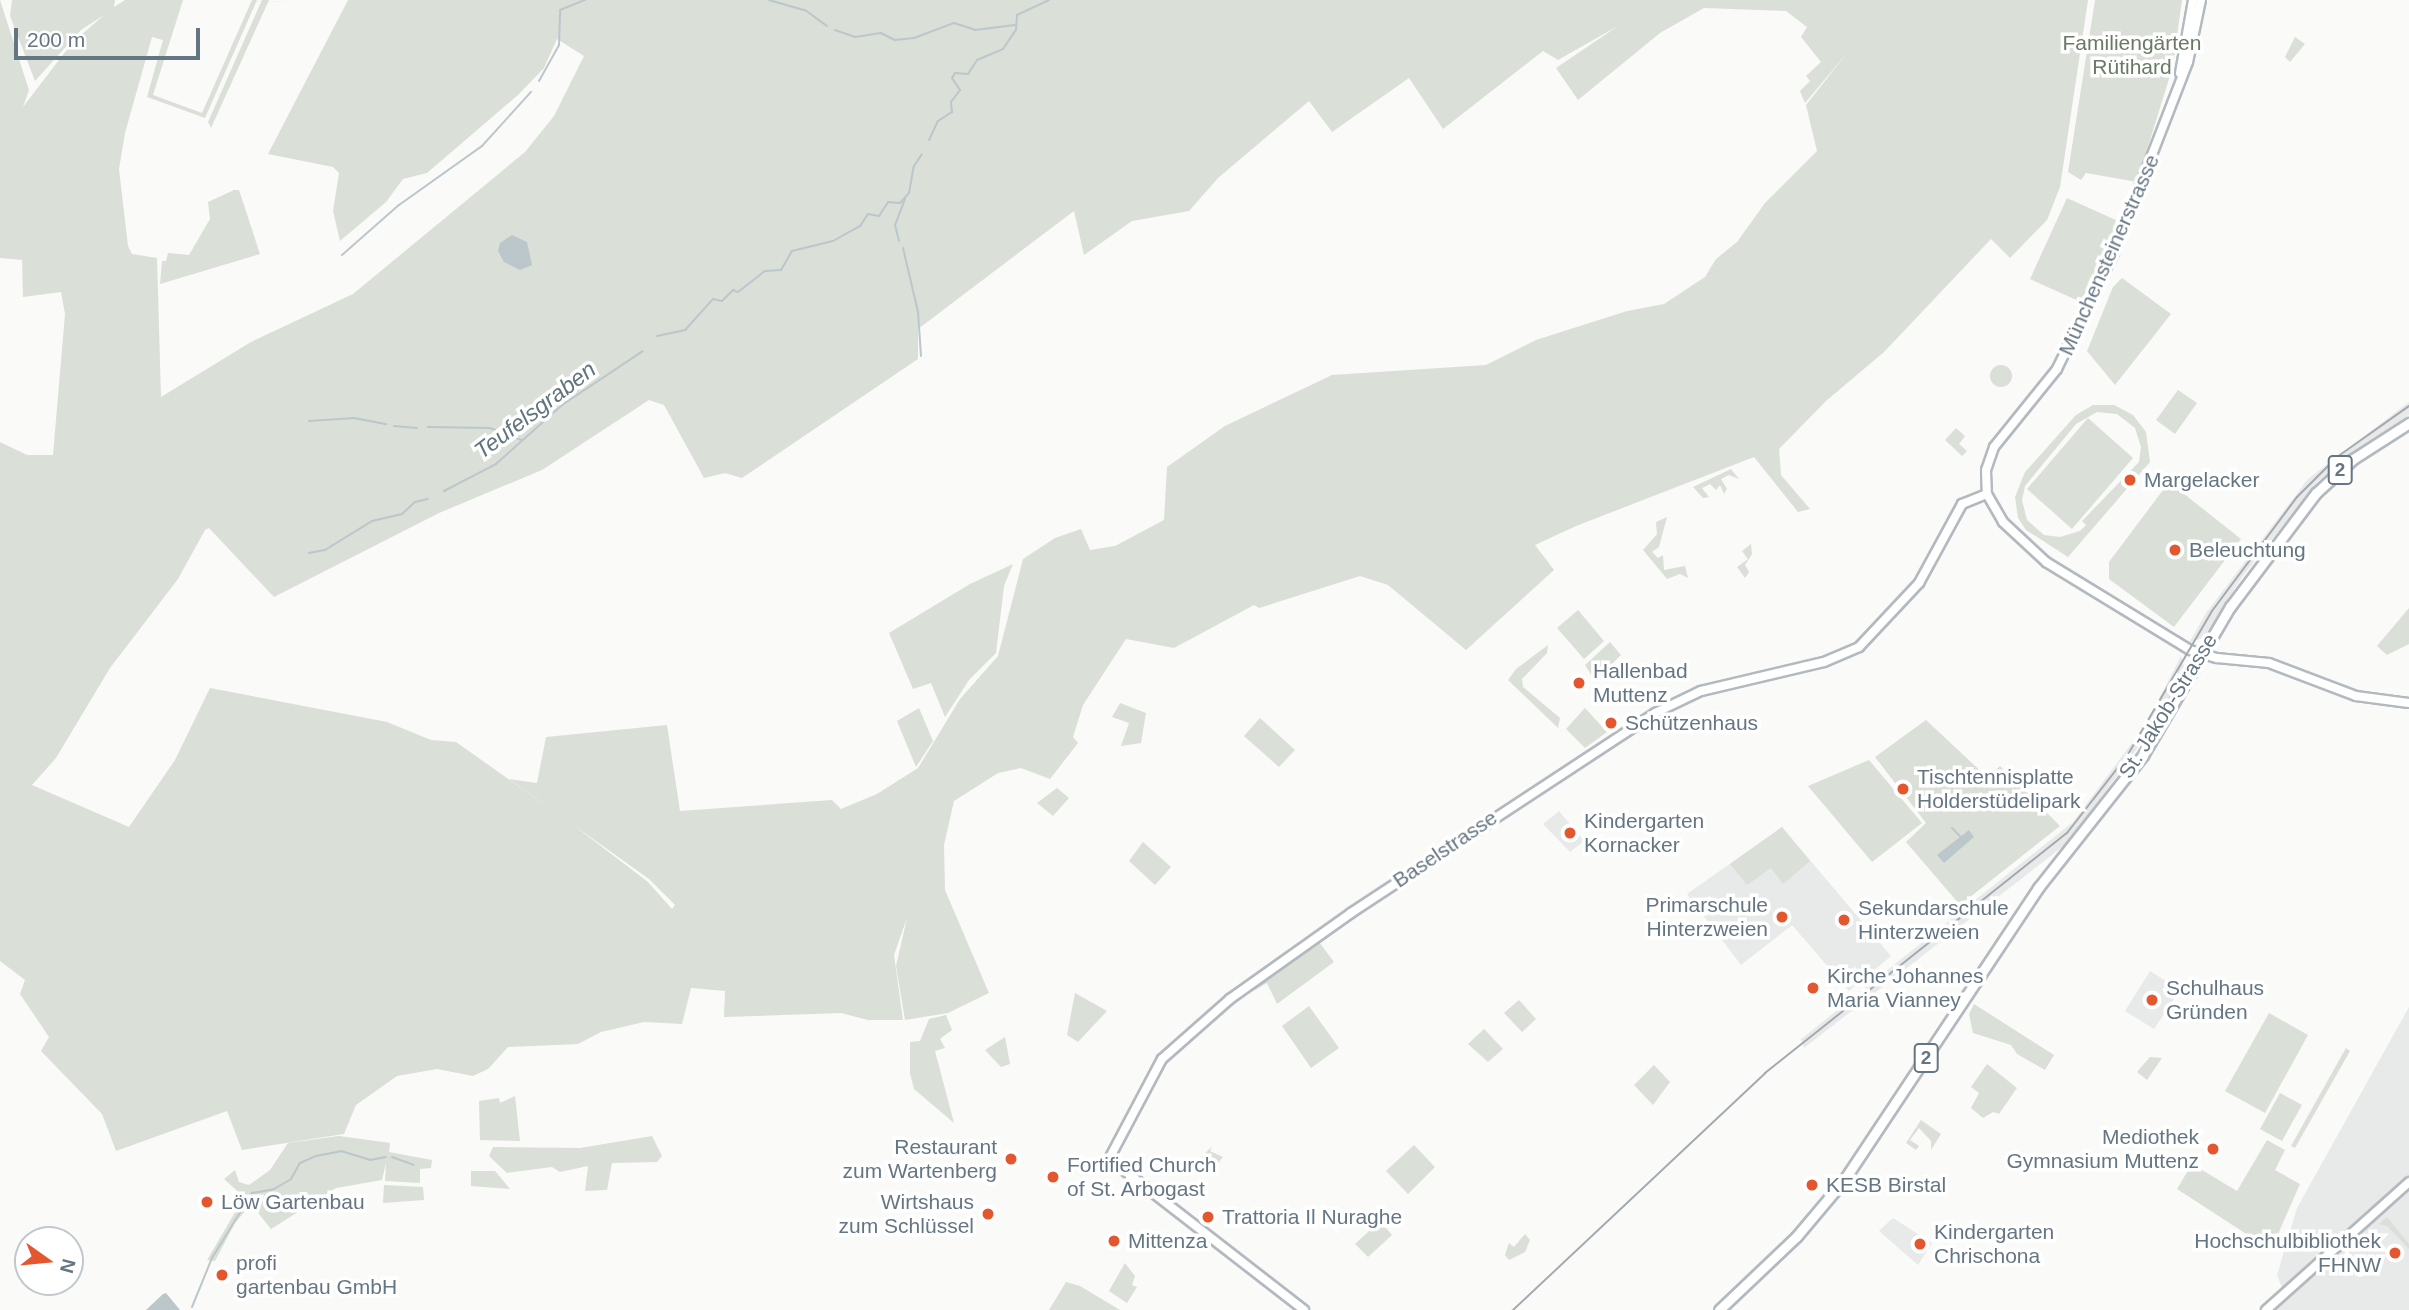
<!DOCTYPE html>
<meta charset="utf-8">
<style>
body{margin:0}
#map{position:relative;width:2409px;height:1310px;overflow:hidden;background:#fafaf8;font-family:Arial,sans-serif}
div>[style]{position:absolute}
.built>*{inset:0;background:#e8e9e9}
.green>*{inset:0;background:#dadfd7}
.round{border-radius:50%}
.water>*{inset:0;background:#bbc7cb}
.stream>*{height:2px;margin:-1px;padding:0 1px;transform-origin:1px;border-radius:1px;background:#bbc7cb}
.roads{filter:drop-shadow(2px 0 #b3babf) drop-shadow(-2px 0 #b3babf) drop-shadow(0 2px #b3babf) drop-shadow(0 -2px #b3babf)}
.secondary>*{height:8px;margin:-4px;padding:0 4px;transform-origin:4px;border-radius:4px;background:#fff}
.primary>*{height:9px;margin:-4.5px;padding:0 4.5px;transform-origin:4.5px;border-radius:4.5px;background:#fff}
.tram>*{height:2px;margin:-1px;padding:0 1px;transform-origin:1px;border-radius:1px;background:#a2aab0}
.dots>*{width:19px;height:19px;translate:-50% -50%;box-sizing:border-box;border:4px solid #fff;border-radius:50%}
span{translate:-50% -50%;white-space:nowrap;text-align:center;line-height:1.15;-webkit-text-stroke:7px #fff;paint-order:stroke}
.shield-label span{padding:2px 5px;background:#fff;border:2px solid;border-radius:5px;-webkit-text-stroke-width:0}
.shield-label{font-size:19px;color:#657683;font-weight:700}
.park-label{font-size:21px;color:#687a64}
.street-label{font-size:21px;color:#657683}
.poi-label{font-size:21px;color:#657683}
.left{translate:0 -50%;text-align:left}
.right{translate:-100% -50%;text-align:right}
.water-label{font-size:23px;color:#60757c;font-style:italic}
.north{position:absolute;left:14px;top:1226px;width:70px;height:70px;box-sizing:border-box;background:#fff;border:2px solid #c1c8cd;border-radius:50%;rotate:105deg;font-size:19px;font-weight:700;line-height:28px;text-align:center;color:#657683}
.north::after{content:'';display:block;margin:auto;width:24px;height:32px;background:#e4572e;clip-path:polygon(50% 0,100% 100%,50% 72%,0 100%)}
.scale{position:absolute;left:14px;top:28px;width:186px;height:32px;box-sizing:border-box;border:4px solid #657683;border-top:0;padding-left:9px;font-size:21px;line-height:24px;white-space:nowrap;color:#657683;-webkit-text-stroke:5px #fff;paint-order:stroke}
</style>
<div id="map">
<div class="built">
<i style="clip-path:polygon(2409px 402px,2409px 415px,2348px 455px,2317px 482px,2242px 577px,2204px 637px,2189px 643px,2206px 613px,2308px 479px)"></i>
<i style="clip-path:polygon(2181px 656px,2185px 670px,2154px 726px,2066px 844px,1804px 1048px,1801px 1039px,2073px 822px,2146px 724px)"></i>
<i style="clip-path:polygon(1559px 811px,1584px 841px,1570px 852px,1543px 824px)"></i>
<i style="clip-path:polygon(1782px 827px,1891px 956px,1849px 991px,1792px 925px,1741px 965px,1687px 894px)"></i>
<i style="clip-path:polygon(2150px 971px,2180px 990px,2154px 1029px,2125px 1011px)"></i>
<i style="clip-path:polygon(2409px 1007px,2409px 1310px,2266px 1310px,2284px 1293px,2277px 1275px,2297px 1208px)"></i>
<i style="clip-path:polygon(1893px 1218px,1932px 1243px,1918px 1265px,1879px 1231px)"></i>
</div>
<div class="green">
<i style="clip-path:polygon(evenodd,0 0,29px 90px,23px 107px,72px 43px,104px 15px,81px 30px,35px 81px,10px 16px,12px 0,115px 0,114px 7px,125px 0,183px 0,153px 95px,202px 113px,252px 0,257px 0,205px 118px,147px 97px,163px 40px,152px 37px,125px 133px,119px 169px,128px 246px,132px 254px,157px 258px,161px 397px,251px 342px,353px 294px,525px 152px,554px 116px,584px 56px,557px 39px,544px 68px,518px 95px,427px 173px,403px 179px,386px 202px,340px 241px,333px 211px,339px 173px,333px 167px,268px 154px,348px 0,2088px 0,2060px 187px,2047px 220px,2010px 258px,1991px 239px,1884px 352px,1826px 401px,1779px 449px,1781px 475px,1810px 509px,1798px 512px,1754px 457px,1576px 526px,1535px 545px,1554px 570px,1466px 650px,1388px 585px,1360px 576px,1259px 608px,1254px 605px,1174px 648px,1126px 639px,1083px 705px,1073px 737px,1078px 743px,1050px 779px,1021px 768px,998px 773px,954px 801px,944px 845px,945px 890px,989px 993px,948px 1013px,905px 1020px,896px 966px,907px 918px,894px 955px,903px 1020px,868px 1020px,841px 1013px,724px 1017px,725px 991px,691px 988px,682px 1024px,644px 1022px,601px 1032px,578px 1044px,508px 1047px,488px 1069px,473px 1076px,437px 1069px,397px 1076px,356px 1105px,344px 1134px,242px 1150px,227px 1111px,116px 1151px,102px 1114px,41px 1051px,49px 1037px,20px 994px,25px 980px,0 961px,0 442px,27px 455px,53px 455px,65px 314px,61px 292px,23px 297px,22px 260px,0 258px,0 0,1704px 8px,1786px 11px,1807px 27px,1801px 37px,1821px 62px,1806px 76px,1810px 81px,1800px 91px,1805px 103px,1847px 53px,1806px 105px,1817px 151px,1765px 203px,1737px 242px,1716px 259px,1705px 277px,1664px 304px,1627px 311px,1536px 340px,1486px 365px,1332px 375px,1225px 426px,1167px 467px,1164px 520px,1115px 546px,1090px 550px,1081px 529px,1055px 538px,1023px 559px,998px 656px,960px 699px,918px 768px,877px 794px,841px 809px,832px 800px,680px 811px,667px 725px,546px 737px,537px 783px,509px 779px,565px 819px,456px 742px,431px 740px,387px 722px,210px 688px,175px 760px,129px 827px,32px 785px,56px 758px,110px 668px,178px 579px,205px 530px,209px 528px,274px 597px,439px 513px,542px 470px,649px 400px,664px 405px,704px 478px,725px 473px,742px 478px,918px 359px,918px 329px,1074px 211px,1084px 255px,1132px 221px,1189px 211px,1218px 178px,1309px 101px,1332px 132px,1409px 78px,1443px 129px,1543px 51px,1558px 60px,1618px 26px,1556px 68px,1578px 100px,1660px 33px,1704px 8px,0 0,572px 824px,649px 879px,675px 905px,672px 909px,648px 882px,572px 824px)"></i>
<i style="clip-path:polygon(262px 0,269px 0,211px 128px,208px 122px)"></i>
<i style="clip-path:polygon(2095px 0,2182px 0,2173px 66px,2137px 182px,2086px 173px,2081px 180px,2068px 172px)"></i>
<i style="clip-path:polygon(2295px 37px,2305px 44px,2290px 62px,2285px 57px)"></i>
<i style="clip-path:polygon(234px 190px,239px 190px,260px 254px,160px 284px,162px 261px,166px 261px,168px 253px,189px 255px,210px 219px,208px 202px)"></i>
<i style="clip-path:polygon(2067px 198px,2118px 221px,2081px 302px,2030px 279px)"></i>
<i style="clip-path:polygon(2122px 278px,2171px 314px,2115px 385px,2087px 351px,2113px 287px)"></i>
<i class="round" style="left:1990px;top:365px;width:22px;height:22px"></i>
<i style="clip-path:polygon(2178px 390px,2197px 403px,2175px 434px,2156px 420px)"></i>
<i style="clip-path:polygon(evenodd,2093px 405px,2114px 405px,2133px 415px,2146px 432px,2150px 462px,2068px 557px,2026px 530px,2018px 518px,2015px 497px,2025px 472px,2076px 415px,2093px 405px,2097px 412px,2117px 414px,2135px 428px,2141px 447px,2139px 462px,2082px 521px,2086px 525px,2080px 531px,2060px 537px,2044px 535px,2027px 520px,2022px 500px,2025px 486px,2076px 424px,2097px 412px)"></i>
<i style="clip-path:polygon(2088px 418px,2133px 458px,2072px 529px,2027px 489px)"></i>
<i style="clip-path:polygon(1956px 428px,1965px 436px,1959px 444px,1967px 451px,1962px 456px,1945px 440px)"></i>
<i style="clip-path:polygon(1731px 469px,1739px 479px,1729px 475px,1721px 479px,1727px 489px,1724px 494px,1720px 485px,1716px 490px,1710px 484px,1702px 488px,1709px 497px,1703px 498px,1693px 487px)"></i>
<i style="clip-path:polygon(2169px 482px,2241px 539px,2174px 627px,2109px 579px,2109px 562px)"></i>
<i style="clip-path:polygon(1667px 517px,1659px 547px,1652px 552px,1658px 558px,1663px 555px,1664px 570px,1685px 566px,1688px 578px,1680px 574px,1667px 579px,1643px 550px,1657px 534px,1656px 522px)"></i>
<i style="clip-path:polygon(1751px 544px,1752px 554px,1745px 565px,1749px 572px,1745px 578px,1737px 567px,1748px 559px,1742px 551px)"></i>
<i style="clip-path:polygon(1013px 564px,1004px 586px,996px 653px,969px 680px,945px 717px,931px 683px,913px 689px,889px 633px,970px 584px)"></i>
<i style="clip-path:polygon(2409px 608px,2409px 644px,2387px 655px,2377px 646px)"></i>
<i style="clip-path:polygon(1578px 610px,1604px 641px,1584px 659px,1557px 628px)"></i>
<i style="clip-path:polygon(1610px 642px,1621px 655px,1595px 681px,1585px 665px)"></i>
<i style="clip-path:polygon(1548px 645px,1547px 653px,1522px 679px,1523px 687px,1560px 718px,1558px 728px,1508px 680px,1516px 669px)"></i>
<i style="clip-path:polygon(1120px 703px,1146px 713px,1141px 743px,1121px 746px,1129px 723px,1112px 717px)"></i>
<i style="clip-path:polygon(919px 708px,933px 741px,916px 767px,897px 721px)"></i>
<i style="clip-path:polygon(1585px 708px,1607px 732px,1585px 748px,1566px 729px)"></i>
<i style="clip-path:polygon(1260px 718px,1295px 750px,1279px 767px,1244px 736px)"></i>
<i style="clip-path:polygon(1926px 720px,1987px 777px,2000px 766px,2060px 826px,1960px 905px,1906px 842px,1926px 823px,1875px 757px)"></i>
<i style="clip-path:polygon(1869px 760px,1922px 823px,1872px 862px,1808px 786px)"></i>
<i style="clip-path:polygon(1057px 788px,1069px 798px,1053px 816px,1037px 803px)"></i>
<i style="clip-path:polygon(1782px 827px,1810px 861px,1783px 884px,1771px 868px,1747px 885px,1730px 864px)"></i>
<i style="clip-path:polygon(1143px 842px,1171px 867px,1155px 885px,1129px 861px)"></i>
<i style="clip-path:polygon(1319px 942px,1334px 962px,1277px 1004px,1267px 983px,1255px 990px,1253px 987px)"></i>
<i style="clip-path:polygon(1075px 993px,1107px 1011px,1078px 1042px,1067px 1035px)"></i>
<i style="clip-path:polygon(1519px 1000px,1536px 1019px,1522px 1032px,1504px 1013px)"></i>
<i style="clip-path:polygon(1974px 1004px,2054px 1055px,2045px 1070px,2017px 1054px,2011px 1045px,1973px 1033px,1969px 1014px)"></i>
<i style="clip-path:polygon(1309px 1006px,1339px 1048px,1311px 1068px,1282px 1026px)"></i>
<i style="clip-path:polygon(2269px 1013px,2308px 1035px,2265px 1113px,2225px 1091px)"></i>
<i style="clip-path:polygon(946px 1015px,952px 1030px,940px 1039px,945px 1048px,935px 1051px,954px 1123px,914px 1089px,910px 1073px,910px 1042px,920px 1041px,929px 1019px)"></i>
<i style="clip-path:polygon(1484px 1029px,1503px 1049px,1488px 1062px,1468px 1044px)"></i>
<i style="clip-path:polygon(1005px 1037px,1010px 1064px,1001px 1067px,985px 1050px)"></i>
<i style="clip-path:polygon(2346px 1048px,2350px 1051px,2295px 1148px,2291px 1146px)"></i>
<i style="clip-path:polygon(2150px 1057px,2162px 1058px,2147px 1080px,2137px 1072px)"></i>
<i style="clip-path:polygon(1987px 1064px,2017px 1088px,1999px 1114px,1993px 1112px,1983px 1118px,1971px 1108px,1979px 1093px,1971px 1087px)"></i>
<i style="clip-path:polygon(1654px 1065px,1670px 1082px,1653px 1105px,1634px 1085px)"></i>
<i style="clip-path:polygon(2280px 1093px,2302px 1105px,2282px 1141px,2260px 1129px)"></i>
<i style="clip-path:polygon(515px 1096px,520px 1141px,480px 1140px,479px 1101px,499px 1098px,500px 1103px)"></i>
<i style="clip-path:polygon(1921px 1120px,1941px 1134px,1931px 1150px,1931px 1141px,1919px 1128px,1910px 1140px,1919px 1146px,1916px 1150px,1906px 1143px)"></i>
<i style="clip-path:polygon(339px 1136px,390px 1143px,389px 1152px,432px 1160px,431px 1168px,420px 1169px,420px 1183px,385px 1181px,386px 1163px,382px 1180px,336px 1188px,271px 1229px,251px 1204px,235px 1223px,215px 1261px,207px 1260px,244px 1197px,224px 1179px,235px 1170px,239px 1182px,249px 1185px,270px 1170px,288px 1143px)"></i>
<i style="clip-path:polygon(652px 1136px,662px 1156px,657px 1162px,612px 1163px,607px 1190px,585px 1191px,588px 1166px,560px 1172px,552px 1167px,507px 1173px,489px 1156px,493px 1147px,580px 1148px)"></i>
<i style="clip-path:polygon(2267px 1140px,2285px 1150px,2275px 1170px,2300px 1184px,2271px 1250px,2177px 1189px,2192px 1164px,2237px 1191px)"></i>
<i style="clip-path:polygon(1414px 1145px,1435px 1167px,1408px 1194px,1386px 1171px)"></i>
<i style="clip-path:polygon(1212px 1146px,1210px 1151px,1223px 1157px,1212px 1171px,1200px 1159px)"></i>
<i style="clip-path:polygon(495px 1171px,510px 1189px,471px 1186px,471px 1171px)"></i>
<i style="clip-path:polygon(384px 1185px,423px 1187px,424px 1200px,383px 1203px)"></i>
<i style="clip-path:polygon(2387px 1217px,2409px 1244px,2409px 1249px,2387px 1226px,2379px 1224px)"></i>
<i style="clip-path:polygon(1380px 1221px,1392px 1235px,1368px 1257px,1355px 1244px)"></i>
<i style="clip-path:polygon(1525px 1234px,1530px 1240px,1525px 1252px,1509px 1260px,1505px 1255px,1509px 1243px,1514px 1247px)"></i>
<i style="clip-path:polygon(1125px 1263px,1135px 1276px,1132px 1285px,1137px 1287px,1127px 1303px,1109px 1291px)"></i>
<i style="clip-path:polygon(1066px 1282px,1080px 1286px,1120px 1310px,1049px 1310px)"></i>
</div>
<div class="water">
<i style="clip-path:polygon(512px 235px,527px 242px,532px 265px,520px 270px,504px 262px,498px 251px,500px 243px)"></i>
<i style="clip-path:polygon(1969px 830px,1974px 837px,1944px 863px,1937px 855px)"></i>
<i style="clip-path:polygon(166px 1293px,180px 1310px,146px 1310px,163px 1294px)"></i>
</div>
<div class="stream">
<i style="left:769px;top:0;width:37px;rotate:16deg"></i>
<i style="left:805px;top:10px;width:27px;rotate:36deg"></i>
<i style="left:835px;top:30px;width:21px;rotate:19deg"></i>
<i style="left:855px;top:37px;width:26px;rotate:-9deg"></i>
<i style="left:881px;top:33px;width:16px;rotate:27deg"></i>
<i style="left:895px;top:40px;width:19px;rotate:-6deg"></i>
<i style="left:914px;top:38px;width:43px;rotate:-20.6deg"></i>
<i style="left:954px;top:23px;width:22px;rotate:18deg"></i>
<i style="left:975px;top:30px;width:40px;rotate:-7.1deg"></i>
<i style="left:539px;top:81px;width:41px;rotate:-60.9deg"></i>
<i style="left:559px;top:45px;width:35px;rotate:-88deg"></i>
<i style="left:560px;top:10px;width:27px;rotate:-22deg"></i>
<i style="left:929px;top:140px;width:21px;rotate:-65deg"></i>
<i style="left:938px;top:121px;width:17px;rotate:-33deg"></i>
<i style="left:952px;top:112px;width:10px;rotate:-96deg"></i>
<i style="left:951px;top:102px;width:15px;rotate:-53deg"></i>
<i style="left:960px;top:90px;width:14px;rotate:-124deg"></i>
<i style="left:952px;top:78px;width:6px;rotate:-59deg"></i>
<i style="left:955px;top:73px;width:13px;rotate:4deg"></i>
<i style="left:968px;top:74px;width:17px;rotate:-57deg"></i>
<i style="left:977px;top:60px;width:28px;rotate:-23deg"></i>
<i style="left:1003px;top:49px;width:23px;rotate:-56deg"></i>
<i style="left:1016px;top:30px;width:15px;rotate:-86deg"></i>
<i style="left:1017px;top:15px;width:35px;rotate:-25deg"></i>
<i style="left:899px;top:241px;width:16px;rotate:-104deg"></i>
<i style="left:895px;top:225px;width:28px;rotate:-69deg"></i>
<i style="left:903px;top:248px;width:66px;rotate:76.8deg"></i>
<i style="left:918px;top:312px;width:44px;rotate:86.1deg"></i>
<i style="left:342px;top:255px;width:76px;rotate:-41.3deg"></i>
<i style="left:399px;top:205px;width:102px;rotate:-35.4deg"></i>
<i style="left:482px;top:146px;width:73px;rotate:-47.8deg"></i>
<i style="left:657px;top:336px;width:29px;rotate:-12deg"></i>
<i style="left:685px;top:330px;width:42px;rotate:-47.9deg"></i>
<i style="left:713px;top:299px;width:9px;rotate:13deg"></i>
<i style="left:722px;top:301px;width:16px;rotate:-45deg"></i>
<i style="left:733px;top:290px;width:5px;rotate:22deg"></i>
<i style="left:738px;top:292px;width:34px;rotate:-38deg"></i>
<i style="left:765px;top:271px;width:16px;rotate:-4deg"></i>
<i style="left:781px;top:270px;width:22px;rotate:-60deg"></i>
<i style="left:792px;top:251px;width:42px;rotate:-13.7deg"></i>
<i style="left:833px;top:241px;width:31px;rotate:-29deg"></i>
<i style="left:860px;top:226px;width:14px;rotate:-56deg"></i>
<i style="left:868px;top:214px;width:11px;rotate:10deg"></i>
<i style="left:879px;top:216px;width:17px;rotate:-57deg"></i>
<i style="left:888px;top:202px;width:12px;rotate:5deg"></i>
<i style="left:900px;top:203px;width:13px;rotate:-48deg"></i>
<i style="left:909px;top:193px;width:27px;rotate:-80deg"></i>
<i style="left:914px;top:166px;width:14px;rotate:-56deg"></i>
<i style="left:309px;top:421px;width:45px;rotate:-3.8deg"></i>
<i style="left:354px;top:418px;width:33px;rotate:11deg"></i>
<i style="left:394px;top:426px;width:23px;rotate:5deg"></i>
<i style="left:428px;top:427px;width:62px;rotate:0.9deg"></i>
<i style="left:490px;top:428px;width:34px;rotate:21deg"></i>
<i style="left:444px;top:491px;width:59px;rotate:-27.4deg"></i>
<i style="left:496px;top:464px;width:89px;rotate:-41.8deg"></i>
<i style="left:562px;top:405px;width:97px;rotate:-33.7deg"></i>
<i style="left:309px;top:553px;width:16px;rotate:-11deg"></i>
<i style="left:325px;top:550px;width:55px;rotate:-31.7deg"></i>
<i style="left:372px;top:521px;width:31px;rotate:-13deg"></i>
<i style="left:402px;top:514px;width:18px;rotate:-43deg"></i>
<i style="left:415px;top:502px;width:13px;rotate:-13deg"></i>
<i style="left:1952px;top:828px;width:13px;rotate:45deg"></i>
<i style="left:392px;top:1157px;width:23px;rotate:20deg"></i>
<i style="left:192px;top:1307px;width:53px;rotate:-67.8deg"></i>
<i style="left:212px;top:1258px;width:76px;rotate:-58.4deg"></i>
<i style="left:252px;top:1193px;width:22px;rotate:-10deg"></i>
<i style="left:274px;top:1189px;width:20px;rotate:-30deg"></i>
<i style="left:291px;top:1179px;width:18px;rotate:-61deg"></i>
<i style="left:300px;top:1163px;width:17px;rotate:-24deg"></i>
<i style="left:316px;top:1156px;width:25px;rotate:-11deg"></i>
<i style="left:341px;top:1151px;width:30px;rotate:17deg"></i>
<i style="left:370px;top:1160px;width:16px;rotate:-11deg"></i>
</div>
<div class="roads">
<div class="secondary">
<i style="left:2201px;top:0;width:63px;rotate:101.8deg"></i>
<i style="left:2188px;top:62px;width:205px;rotate:111.2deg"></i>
<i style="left:2114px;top:253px;width:129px;rotate:116.2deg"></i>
<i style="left:2057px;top:369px;width:100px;rotate:128.9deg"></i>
<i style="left:1994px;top:447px;width:24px;rotate:109deg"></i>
<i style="left:1986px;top:470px;width:24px;rotate:88deg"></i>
<i style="left:1987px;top:494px;width:32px;rotate:60deg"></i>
<i style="left:2003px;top:522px;width:59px;rotate:42.9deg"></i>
<i style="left:2046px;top:562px;width:169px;rotate:31.4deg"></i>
<i style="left:2190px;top:650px;width:28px;rotate:17deg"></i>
<i style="left:2217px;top:658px;width:52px;rotate:5.5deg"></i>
<i style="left:2269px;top:663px;width:93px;rotate:20.8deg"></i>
<i style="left:2356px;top:696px;width:53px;rotate:7.5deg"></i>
<i style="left:2180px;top:73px;width:74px;rotate:-79.9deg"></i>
<i style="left:1304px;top:1310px;width:247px;rotate:-142.2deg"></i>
<i style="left:1109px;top:1159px;width:113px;rotate:-62.1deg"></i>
<i style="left:1162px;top:1059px;width:91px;rotate:-41.4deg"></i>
<i style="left:1230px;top:999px;width:148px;rotate:-35.4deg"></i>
<i style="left:1351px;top:913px;width:364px;rotate:-33.3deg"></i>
<i style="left:1655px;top:713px;width:51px;rotate:-25.6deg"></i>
<i style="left:1701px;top:691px;width:126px;rotate:-13.3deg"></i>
<i style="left:1824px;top:662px;width:38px;rotate:-23deg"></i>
<i style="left:1859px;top:647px;width:88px;rotate:-46.8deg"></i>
<i style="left:1919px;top:583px;width:90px;rotate:-61.4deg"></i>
<i style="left:1962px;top:504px;width:27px;rotate:-22deg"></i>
<i style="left:2266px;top:1310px;width:192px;rotate:-41.8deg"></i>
</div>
<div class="primary">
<i style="left:1719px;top:1310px;width:106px;rotate:-43.5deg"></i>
<i style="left:1796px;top:1237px;width:75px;rotate:-49.9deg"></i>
<i style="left:1844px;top:1180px;width:351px;rotate:-56.4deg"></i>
<i style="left:2038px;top:888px;width:169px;rotate:-51.7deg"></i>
<i style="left:2143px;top:755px;width:172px;rotate:-59.6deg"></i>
<i style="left:2230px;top:607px;width:143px;rotate:-53deg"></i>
<i style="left:2316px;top:493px;width:50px;rotate:-42.6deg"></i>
<i style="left:2353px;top:459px;width:67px;rotate:-32.7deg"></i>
</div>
</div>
<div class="tram">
<i style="left:1513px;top:1310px;width:346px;rotate:-43.2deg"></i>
<i style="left:1765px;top:1073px;width:386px;rotate:-38.5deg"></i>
<i style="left:2067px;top:833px;width:98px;rotate:-52.1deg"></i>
<i style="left:2127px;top:756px;width:168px;rotate:-59.6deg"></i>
<i style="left:2212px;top:611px;width:142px;rotate:-53.3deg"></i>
<i style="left:2297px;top:497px;width:57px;rotate:-45deg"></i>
<i style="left:2337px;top:457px;width:88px;rotate:-35.3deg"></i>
</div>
<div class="dots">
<i style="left:2130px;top:480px;background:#e4572e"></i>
<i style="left:2175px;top:550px;background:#e4572e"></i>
<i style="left:1579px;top:683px;background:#e4572e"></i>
<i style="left:1611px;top:723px;background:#e4572e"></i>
<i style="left:1903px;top:789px;background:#e4572e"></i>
<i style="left:1570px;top:833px;background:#e4572e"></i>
<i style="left:1782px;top:917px;background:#e4572e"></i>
<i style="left:1844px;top:920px;background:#e4572e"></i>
<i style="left:1813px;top:988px;background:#e4572e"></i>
<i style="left:2152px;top:1000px;background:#e4572e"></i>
<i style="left:2213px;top:1149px;background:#e4572e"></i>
<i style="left:1011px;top:1159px;background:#e4572e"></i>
<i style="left:1053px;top:1177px;background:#e4572e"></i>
<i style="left:1812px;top:1185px;background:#e4572e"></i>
<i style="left:207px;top:1202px;background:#e4572e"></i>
<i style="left:988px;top:1214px;background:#e4572e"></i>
<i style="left:1208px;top:1217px;background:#e4572e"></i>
<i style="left:1114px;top:1241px;background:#e4572e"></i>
<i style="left:1920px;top:1244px;background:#e4572e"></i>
<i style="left:2395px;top:1253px;background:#e4572e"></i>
<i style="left:222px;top:1275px;background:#e4572e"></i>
</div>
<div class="shield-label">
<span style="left:2340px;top:470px">2</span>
<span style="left:1926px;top:1058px">2</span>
</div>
<div class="park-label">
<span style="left:2132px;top:55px">Familiengärten<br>Rütihard</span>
</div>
<div class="street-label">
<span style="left:2109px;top:255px;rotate:-66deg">Münchensteinerstrasse</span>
<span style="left:2168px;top:706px;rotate:-58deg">St. Jakob-Strasse</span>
<span style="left:1445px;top:849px;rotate:-34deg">Baselstrasse</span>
</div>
<div class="poi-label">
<span class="left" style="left:2144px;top:480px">Margelacker</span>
<span class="left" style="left:2189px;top:550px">Beleuchtung</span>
<span class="left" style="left:1593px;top:683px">Hallenbad<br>Muttenz</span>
<span class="left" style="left:1625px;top:723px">Schützenhaus</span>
<span class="left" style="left:1917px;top:789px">Tischtennisplatte<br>Holderstüdelipark</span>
<span class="left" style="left:1584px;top:833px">Kindergarten<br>Kornacker</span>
<span class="right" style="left:1768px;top:917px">Primarschule<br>Hinterzweien</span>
<span class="left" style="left:1858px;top:920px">Sekundarschule<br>Hinterzweien</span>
<span class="left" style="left:1827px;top:988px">Kirche Johannes<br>Maria Vianney</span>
<span class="left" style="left:2166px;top:1000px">Schulhaus<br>Gründen</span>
<span class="right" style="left:2199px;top:1149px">Mediothek<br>Gymnasium Muttenz</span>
<span class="right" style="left:997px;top:1159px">Restaurant<br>zum Wartenberg</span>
<span class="left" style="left:1067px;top:1177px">Fortified Church<br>of St. Arbogast</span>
<span class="left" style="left:1826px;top:1185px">KESB Birstal</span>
<span class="left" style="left:221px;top:1202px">Löw Gartenbau</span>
<span class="right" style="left:974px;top:1214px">Wirtshaus<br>zum Schlüssel</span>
<span class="left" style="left:1222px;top:1217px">Trattoria Il Nuraghe</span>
<span class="left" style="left:1934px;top:1244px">Kindergarten<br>Chrischona</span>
<span class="left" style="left:1128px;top:1241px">Mittenza</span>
<span class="right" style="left:2381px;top:1253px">Hochschulbibliothek<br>FHNW</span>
<span class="left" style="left:236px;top:1275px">profi<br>gartenbau GmbH</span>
</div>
<div class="water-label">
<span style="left:535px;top:410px;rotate:-37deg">Teufelsgraben</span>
</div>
<div class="north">N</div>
<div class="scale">200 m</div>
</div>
